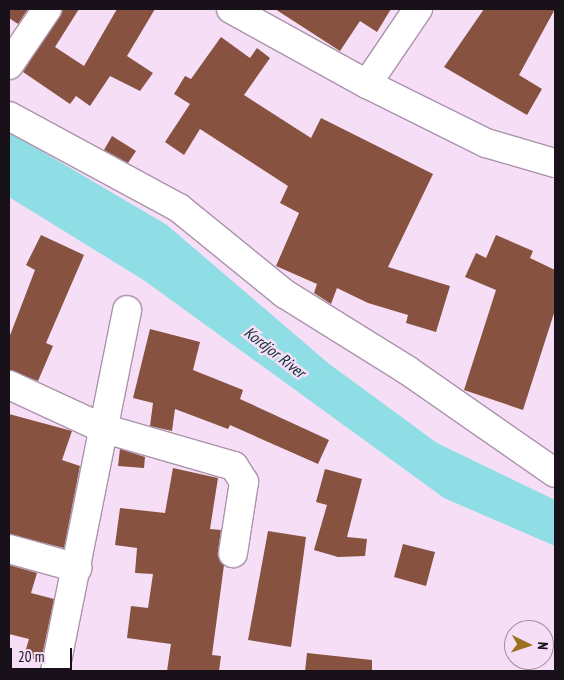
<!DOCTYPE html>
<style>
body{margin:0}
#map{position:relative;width:564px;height:680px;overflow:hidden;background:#f6def7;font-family:"PT Sans Narrow",sans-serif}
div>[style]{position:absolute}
.water>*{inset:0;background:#90dee5}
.building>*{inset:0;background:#87523f}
.roads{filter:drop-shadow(1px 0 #aa93ab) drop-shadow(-1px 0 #aa93ab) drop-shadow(0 1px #aa93ab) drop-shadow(0 -1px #aa93ab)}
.minor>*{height:28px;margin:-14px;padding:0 14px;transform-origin:14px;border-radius:14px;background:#fff}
span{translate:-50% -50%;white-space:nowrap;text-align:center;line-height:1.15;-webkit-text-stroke:5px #f6def7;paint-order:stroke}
.water-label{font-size:16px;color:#0a3235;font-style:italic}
.frame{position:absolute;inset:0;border:10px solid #191119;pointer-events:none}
.north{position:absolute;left:504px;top:620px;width:50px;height:50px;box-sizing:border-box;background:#f6def7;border:1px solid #9e8c9e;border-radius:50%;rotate:94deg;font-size:14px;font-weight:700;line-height:20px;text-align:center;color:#191119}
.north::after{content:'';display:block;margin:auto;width:18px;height:22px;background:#9c7120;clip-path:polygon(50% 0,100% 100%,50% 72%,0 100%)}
.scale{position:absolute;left:10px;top:648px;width:62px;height:22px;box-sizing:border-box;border:2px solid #191119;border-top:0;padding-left:6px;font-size:15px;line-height:18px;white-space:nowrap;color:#191119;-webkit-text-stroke:4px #f6def7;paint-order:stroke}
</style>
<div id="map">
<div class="water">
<i style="clip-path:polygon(9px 132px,167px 225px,328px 363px,437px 443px,555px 500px,555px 546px,444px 498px,145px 281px,9px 197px)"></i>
</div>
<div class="building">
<i style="clip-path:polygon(9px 9px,28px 9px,18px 24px,9px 18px)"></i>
<i style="clip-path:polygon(62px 9px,79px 9px,55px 47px,84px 66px,117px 9px,155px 9px,127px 56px,153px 73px,140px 91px,110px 76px,90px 106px,76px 96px,70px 104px,23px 72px)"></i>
<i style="clip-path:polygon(275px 9px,391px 9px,377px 32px,360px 21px,340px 51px)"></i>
<i style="clip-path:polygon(484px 9px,555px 9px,519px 75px,542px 89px,527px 115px,444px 67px)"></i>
<i style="clip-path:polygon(221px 37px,250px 58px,257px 48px,270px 58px,244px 95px,311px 138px,321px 118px,433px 174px,388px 267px,450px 286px,436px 332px,406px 323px,408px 315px,368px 303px,337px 288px,331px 304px,314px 293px,317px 284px,276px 266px,299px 213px,280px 203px,288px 186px,200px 129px,184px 155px,165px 142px,190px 104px,174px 94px,185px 76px,191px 79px)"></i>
<i style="clip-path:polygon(112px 136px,136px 151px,128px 163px,104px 150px)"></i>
<i style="clip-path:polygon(41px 235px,84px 255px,46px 343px,53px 346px,38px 381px,9px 370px,9px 338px,35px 270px,26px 265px)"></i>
<i style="clip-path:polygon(496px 235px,533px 251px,530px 258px,555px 270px,555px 310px,523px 410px,464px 390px,496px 290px,465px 277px,476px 253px,486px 258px)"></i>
<i style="clip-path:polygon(150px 329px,200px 342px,193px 370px,243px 390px,240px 399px,329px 440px,318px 464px,230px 425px,228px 429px,175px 409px,172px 431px,150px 426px,153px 403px,133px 398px)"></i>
<i style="clip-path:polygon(9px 414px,72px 431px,62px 460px,80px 466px,64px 548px,9px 534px)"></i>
<i style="clip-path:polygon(120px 449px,145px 457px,144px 468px,118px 466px)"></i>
<i style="clip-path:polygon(173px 468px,218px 478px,210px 529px,221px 530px,218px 551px,224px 565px,212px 655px,221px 656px,219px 671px,167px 671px,171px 644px,127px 638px,131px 606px,148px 608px,153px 574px,135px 573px,137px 548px,115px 545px,120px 508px,165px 513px)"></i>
<i style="clip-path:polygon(325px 469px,362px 479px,347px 537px,367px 539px,365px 556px,338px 557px,314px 550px,327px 505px,316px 502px)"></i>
<i style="clip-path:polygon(268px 531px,306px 537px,291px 647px,248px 640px)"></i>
<i style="clip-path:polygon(403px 544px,435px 552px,426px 586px,394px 577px)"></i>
<i style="clip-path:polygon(9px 565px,37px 573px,31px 593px,54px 599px,41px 661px,24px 656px,29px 639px,9px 634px)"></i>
<i style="clip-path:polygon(307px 653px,372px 660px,372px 671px,305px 671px)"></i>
</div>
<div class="roads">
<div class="minor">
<i style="left:231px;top:9px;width:155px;rotate:28.9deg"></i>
<i style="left:367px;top:84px;width:133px;rotate:26.4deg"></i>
<i style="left:486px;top:143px;width:72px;rotate:16.2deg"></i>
<i style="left:9px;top:65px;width:68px;rotate:-55.8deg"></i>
<i style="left:367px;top:84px;width:91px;rotate:-55.8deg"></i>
<i style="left:9px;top:116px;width:193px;rotate:28.4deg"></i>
<i style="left:179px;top:208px;width:136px;rotate:39.1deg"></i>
<i style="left:285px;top:294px;width:144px;rotate:31.9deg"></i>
<i style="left:407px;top:370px;width:180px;rotate:34.8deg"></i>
<i style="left:9px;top:385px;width:102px;rotate:24.8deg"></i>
<i style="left:102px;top:428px;width:137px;rotate:16.1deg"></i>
<i style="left:234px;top:466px;width:19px;rotate:58deg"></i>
<i style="left:244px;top:482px;width:72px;rotate:98.8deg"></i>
<i style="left:9px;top:549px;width:71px;rotate:15.6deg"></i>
<i style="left:55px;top:671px;width:368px;rotate:-78.7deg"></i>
</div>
</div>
<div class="water-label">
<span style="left:275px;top:352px;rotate:38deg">Kordjor River</span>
</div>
<div class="frame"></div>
<div class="north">N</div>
<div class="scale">20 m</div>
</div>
